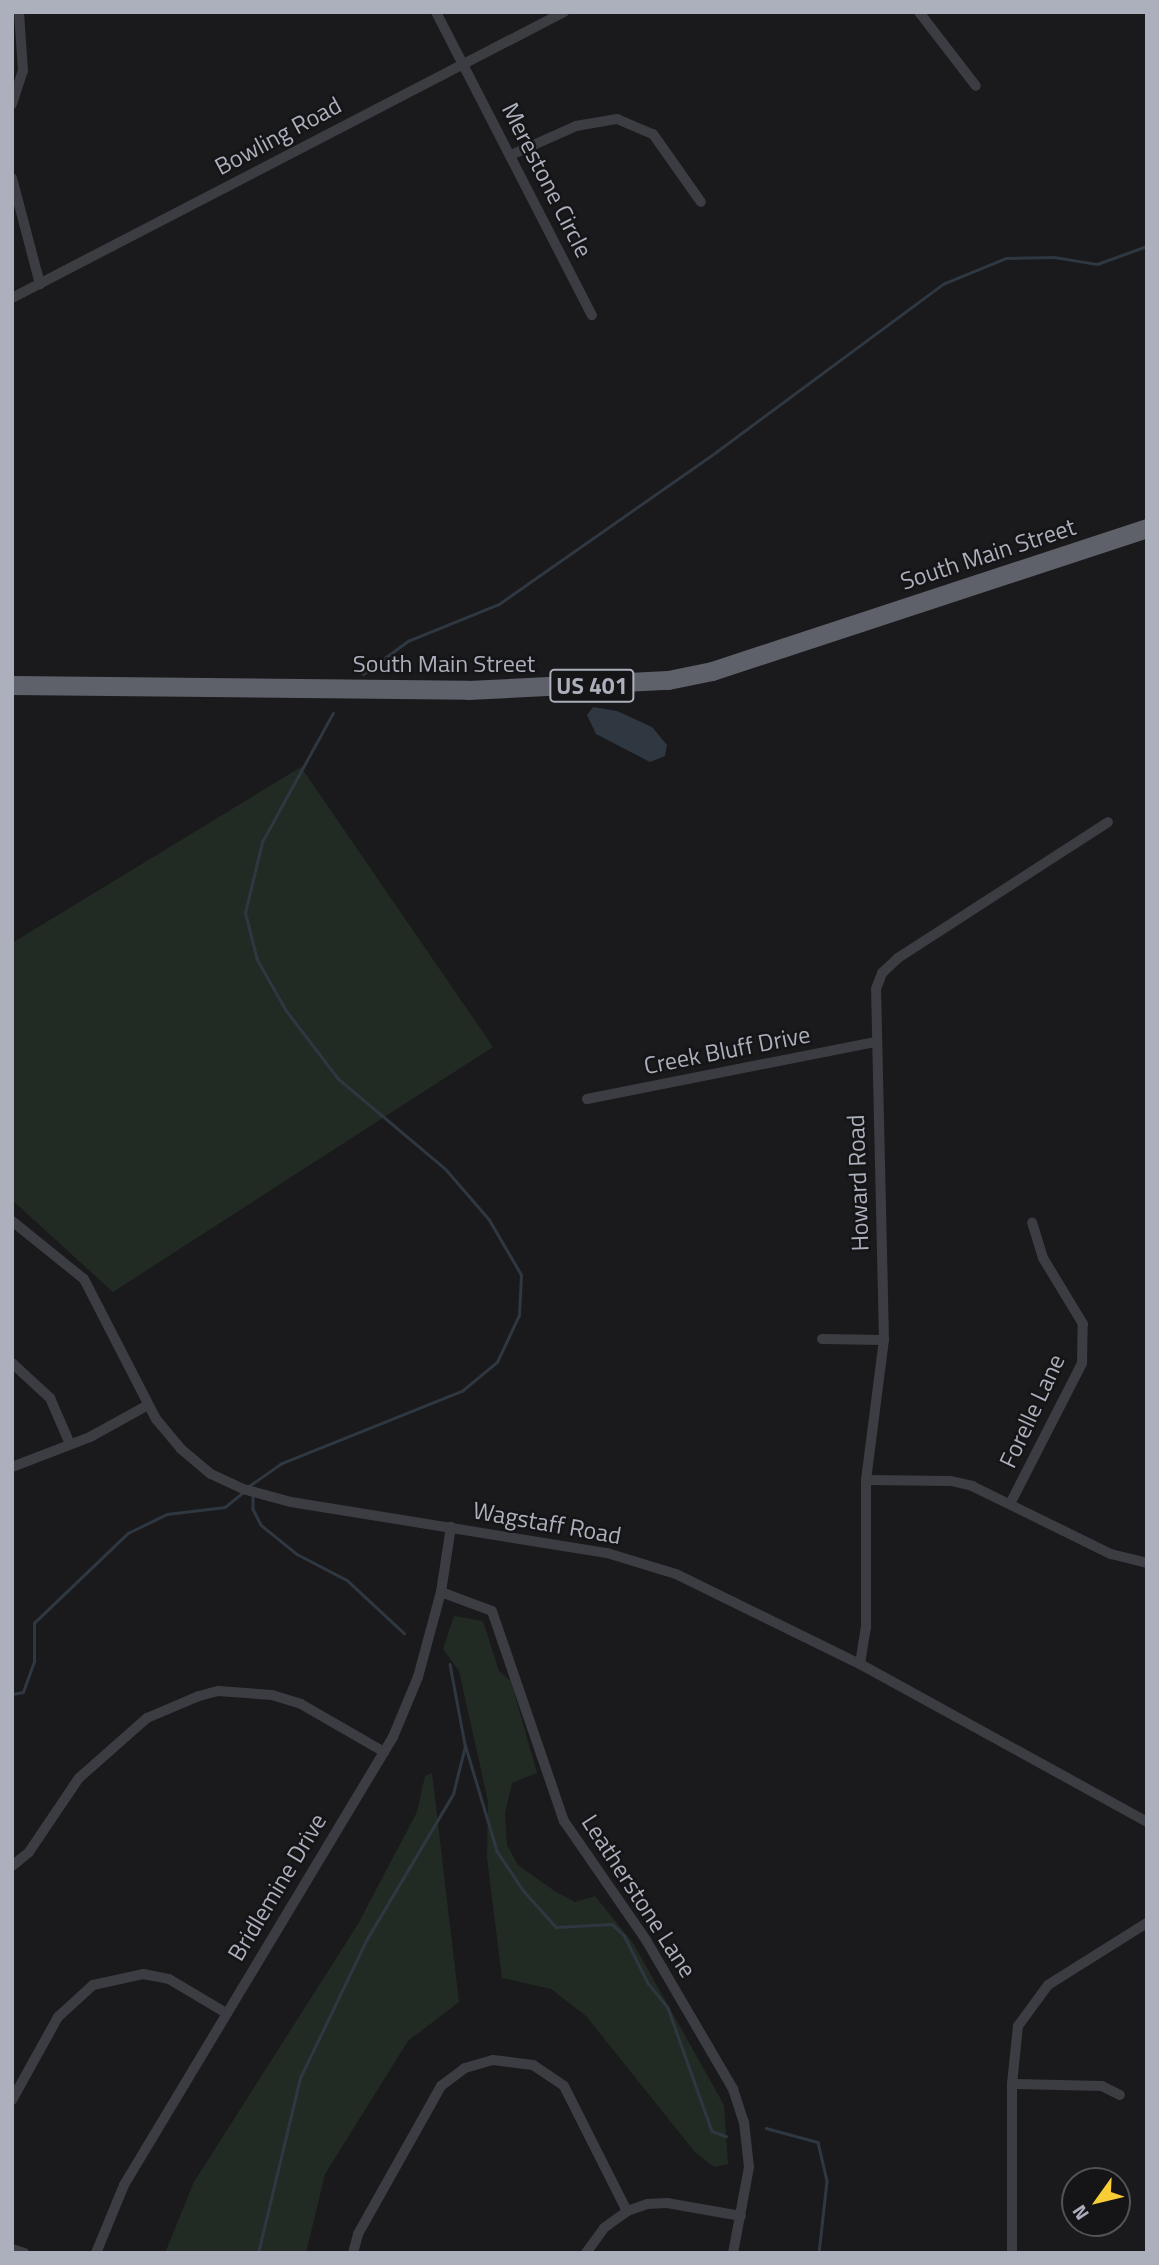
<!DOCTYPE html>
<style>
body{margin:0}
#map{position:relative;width:1159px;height:2265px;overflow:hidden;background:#1a1a1c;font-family:"Titillium Web",sans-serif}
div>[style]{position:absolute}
.green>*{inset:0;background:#212b23}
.water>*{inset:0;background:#2f3741}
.stream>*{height:2.5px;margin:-1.25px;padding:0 1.25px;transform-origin:1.25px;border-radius:1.25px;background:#2f3741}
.minor>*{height:10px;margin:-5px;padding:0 5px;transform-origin:5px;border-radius:5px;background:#3c3d43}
.trunk>*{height:19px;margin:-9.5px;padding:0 9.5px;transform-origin:9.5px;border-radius:9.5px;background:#5e606a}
span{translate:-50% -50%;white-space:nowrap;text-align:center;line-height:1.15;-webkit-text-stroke:5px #151517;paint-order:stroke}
.shield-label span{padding:2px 5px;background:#151517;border:2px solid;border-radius:5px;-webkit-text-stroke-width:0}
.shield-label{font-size:23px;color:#acafbc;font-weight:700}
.street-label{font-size:24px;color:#acafbc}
.frame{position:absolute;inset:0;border:14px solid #acafbc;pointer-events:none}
.north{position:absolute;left:1061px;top:2167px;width:70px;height:70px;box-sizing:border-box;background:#151517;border:2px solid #515359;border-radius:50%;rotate:236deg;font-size:19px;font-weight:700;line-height:28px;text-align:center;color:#acafbc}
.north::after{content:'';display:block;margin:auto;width:24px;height:32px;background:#f9cd35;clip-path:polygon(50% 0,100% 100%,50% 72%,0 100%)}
</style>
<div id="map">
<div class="green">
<i style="clip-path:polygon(301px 767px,493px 1047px,113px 1292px,12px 1200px,12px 943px)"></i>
<i style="clip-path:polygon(454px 1616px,483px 1621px,499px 1671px,511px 1681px,537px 1773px,512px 1783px,505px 1813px,507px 1845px,518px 1865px,553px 1890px,575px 1902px,595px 1896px,633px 1943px,724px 2105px,728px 2164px,714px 2167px,694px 2151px,586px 2016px,551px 1989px,502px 1978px,487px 1858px,488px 1801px,459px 1671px,443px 1649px)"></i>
<i style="clip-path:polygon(432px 1773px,459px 2002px,408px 2041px,325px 2174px,306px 2253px,165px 2253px,194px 2182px,358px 1924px,417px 1812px,425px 1776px)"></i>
</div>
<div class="water">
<i style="clip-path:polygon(593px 707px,617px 711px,652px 727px,667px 745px,665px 756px,650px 762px,596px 734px,587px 715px)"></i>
</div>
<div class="stream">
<i style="left:363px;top:674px;width:56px;rotate:-36.3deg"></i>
<i style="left:408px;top:641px;width:98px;rotate:-22.1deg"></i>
<i style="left:499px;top:604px;width:265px;rotate:-35deg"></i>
<i style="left:716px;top:452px;width:282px;rotate:-36.5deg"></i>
<i style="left:943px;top:284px;width:68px;rotate:-22.4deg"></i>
<i style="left:1006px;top:258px;width:48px;rotate:-1.2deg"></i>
<i style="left:1054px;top:257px;width:44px;rotate:9.2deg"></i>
<i style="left:1097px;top:264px;width:53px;rotate:-19.8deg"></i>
<i style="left:249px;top:1486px;width:38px;rotate:-35deg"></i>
<i style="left:280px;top:1464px;width:196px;rotate:-21.9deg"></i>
<i style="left:462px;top:1391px;width:45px;rotate:-39.6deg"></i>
<i style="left:497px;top:1362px;width:52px;rotate:-64.9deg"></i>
<i style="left:519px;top:1315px;width:40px;rotate:-87.1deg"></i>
<i style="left:521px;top:1275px;width:64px;rotate:-120.2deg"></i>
<i style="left:489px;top:1220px;width:67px;rotate:-130.8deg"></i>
<i style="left:445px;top:1169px;width:140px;rotate:-139.9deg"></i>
<i style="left:338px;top:1079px;width:86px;rotate:-127.4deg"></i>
<i style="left:286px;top:1011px;width:59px;rotate:-119.6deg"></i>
<i style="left:257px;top:960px;width:49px;rotate:-104.3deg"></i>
<i style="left:245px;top:913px;width:73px;rotate:-76.5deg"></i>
<i style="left:262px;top:842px;width:147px;rotate:-61.2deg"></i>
<i style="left:253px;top:1494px;width:15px;rotate:90deg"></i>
<i style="left:253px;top:1509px;width:18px;rotate:63deg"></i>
<i style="left:261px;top:1525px;width:46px;rotate:38.9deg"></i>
<i style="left:297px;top:1554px;width:56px;rotate:27.5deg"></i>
<i style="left:347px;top:1580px;width:78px;rotate:42.9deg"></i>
<i style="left:450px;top:1664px;width:81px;rotate:79.4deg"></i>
<i style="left:465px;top:1744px;width:112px;rotate:73.3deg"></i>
<i style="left:497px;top:1851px;width:47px;rotate:56.3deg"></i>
<i style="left:523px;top:1890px;width:50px;rotate:48.3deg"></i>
<i style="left:556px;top:1927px;width:56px;rotate:-3.1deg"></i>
<i style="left:612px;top:1924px;width:16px;rotate:43deg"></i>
<i style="left:624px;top:1935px;width:54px;rotate:63.4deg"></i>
<i style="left:648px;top:1983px;width:32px;rotate:51deg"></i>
<i style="left:668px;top:2008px;width:131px;rotate:70.3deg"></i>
<i style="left:712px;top:2131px;width:15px;rotate:20deg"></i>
<i style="left:12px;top:1694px;width:11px;rotate:-10deg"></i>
<i style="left:23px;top:1692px;width:33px;rotate:-70deg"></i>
<i style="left:34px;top:1661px;width:38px;rotate:-90deg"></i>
<i style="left:34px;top:1623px;width:130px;rotate:-43.8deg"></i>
<i style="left:128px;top:1533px;width:43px;rotate:-26deg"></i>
<i style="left:167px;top:1514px;width:58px;rotate:-6.9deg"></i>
<i style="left:225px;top:1507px;width:22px;rotate:-39deg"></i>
<i style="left:766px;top:2128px;width:54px;rotate:15.1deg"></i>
<i style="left:818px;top:2142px;width:40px;rotate:77deg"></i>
<i style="left:827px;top:2181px;width:72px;rotate:96.3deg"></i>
<i style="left:258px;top:2253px;width:180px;rotate:-76.5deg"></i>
<i style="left:300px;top:2078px;width:154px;rotate:-64.3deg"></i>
<i style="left:367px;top:1939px;width:169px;rotate:-59.3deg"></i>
<i style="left:453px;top:1794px;width:49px;rotate:-76deg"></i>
</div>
<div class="minor">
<i style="left:436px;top:12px;width:341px;rotate:62.8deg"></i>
<i style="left:919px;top:12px;width:93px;rotate:52.4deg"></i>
<i style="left:12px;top:104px;width:35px;rotate:-72deg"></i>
<i style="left:23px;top:71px;width:59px;rotate:-93.9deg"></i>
<i style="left:511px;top:155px;width:71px;rotate:-24deg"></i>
<i style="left:576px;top:126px;width:42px;rotate:-9.7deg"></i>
<i style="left:617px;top:119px;width:39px;rotate:23deg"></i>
<i style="left:653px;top:134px;width:83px;rotate:54.8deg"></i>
<i style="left:12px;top:178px;width:110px;rotate:75.2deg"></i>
<i style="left:12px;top:298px;width:622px;rotate:-27.39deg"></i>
<i style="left:587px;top:1099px;width:293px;rotate:-11.2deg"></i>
<i style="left:12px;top:1221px;width:92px;rotate:38.9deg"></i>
<i style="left:84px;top:1279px;width:157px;rotate:62.8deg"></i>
<i style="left:156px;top:1419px;width:39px;rotate:50deg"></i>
<i style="left:181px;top:1449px;width:39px;rotate:40deg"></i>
<i style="left:211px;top:1474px;width:35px;rotate:25deg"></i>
<i style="left:243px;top:1489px;width:50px;rotate:15.2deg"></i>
<i style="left:291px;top:1502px;width:320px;rotate:9.2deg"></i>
<i style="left:607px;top:1553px;width:72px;rotate:16.9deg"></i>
<i style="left:676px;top:1574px;width:205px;rotate:26.1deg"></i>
<i style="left:860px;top:1664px;width:328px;rotate:28.8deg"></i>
<i style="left:822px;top:1339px;width:62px;rotate:0.9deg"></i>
<i style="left:12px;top:1363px;width:52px;rotate:42.6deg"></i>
<i style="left:50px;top:1398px;width:50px;rotate:66.5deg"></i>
<i style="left:12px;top:1467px;width:84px;rotate:-21deg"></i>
<i style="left:90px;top:1437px;width:66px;rotate:-28.9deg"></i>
<i style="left:866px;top:1480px;width:85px;rotate:0.7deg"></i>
<i style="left:951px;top:1481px;width:22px;rotate:13deg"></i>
<i style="left:972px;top:1486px;width:155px;rotate:26.1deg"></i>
<i style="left:1111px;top:1554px;width:37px;rotate:14deg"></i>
<i style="left:1011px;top:1502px;width:156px;rotate:-62.9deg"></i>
<i style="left:1082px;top:1363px;width:39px;rotate:-89deg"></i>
<i style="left:1083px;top:1324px;width:77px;rotate:-121.2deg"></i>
<i style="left:1043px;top:1258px;width:37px;rotate:-107deg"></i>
<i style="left:441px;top:1592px;width:54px;rotate:20.4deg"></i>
<i style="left:492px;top:1611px;width:222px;rotate:71.1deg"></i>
<i style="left:564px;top:1821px;width:145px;rotate:55.4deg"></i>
<i style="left:646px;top:1940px;width:173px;rotate:59.7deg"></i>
<i style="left:733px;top:2089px;width:35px;rotate:72deg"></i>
<i style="left:744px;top:2122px;width:45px;rotate:83.7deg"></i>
<i style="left:749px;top:2167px;width:87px;rotate:100.5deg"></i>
<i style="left:860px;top:1664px;width:36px;rotate:-81deg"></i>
<i style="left:866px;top:1628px;width:148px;rotate:-90deg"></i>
<i style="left:866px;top:1480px;width:141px;rotate:-82.7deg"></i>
<i style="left:884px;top:1340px;width:351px;rotate:-91.3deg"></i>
<i style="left:876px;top:989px;width:17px;rotate:-69deg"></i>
<i style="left:882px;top:973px;width:22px;rotate:-43deg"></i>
<i style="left:898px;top:958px;width:250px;rotate:-32.9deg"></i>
<i style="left:12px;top:1866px;width:22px;rotate:-39deg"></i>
<i style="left:29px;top:1852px;width:89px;rotate:-56deg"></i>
<i style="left:79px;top:1778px;width:91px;rotate:-41.4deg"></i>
<i style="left:147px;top:1718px;width:56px;rotate:-22.9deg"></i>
<i style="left:199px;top:1696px;width:20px;rotate:-15deg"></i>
<i style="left:218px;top:1691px;width:54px;rotate:4.2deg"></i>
<i style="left:272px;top:1695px;width:30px;rotate:17deg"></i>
<i style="left:301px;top:1704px;width:96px;rotate:30deg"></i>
<i style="left:1012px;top:2084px;width:90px;rotate:1.3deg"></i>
<i style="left:1102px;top:2086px;width:20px;rotate:27deg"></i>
<i style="left:12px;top:2100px;width:95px;rotate:-61deg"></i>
<i style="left:58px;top:2017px;width:47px;rotate:-42.4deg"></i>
<i style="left:93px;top:1985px;width:51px;rotate:-12.4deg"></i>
<i style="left:143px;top:1974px;width:26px;rotate:11deg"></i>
<i style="left:169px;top:1979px;width:66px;rotate:30.8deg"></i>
<i style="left:12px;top:2249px;width:13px;rotate:18deg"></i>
<i style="left:96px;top:2253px;width:74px;rotate:-67.6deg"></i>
<i style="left:124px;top:2185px;width:523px;rotate:-59.02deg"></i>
<i style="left:393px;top:1737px;width:65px;rotate:-67.4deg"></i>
<i style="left:418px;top:1677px;width:88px;rotate:-74.9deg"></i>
<i style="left:441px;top:1592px;width:66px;rotate:-81.3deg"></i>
<i style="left:353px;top:2253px;width:20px;rotate:-75deg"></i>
<i style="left:358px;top:2234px;width:170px;rotate:-60.7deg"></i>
<i style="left:441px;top:2086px;width:30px;rotate:-37deg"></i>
<i style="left:465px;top:2068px;width:29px;rotate:-16deg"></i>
<i style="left:493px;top:2060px;width:40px;rotate:7.1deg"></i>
<i style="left:533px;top:2065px;width:37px;rotate:34deg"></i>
<i style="left:564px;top:2086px;width:140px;rotate:63.3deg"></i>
<i style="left:586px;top:2253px;width:31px;rotate:-54deg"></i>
<i style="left:604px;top:2228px;width:29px;rotate:-36deg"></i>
<i style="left:627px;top:2211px;width:21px;rotate:-19deg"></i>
<i style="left:647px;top:2204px;width:20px;rotate:-3deg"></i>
<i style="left:667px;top:2203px;width:75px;rotate:10deg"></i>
<i style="left:1012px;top:2253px;width:169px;rotate:-90deg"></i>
<i style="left:1012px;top:2084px;width:58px;rotate:-84.1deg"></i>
<i style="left:1018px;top:2026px;width:51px;rotate:-53.8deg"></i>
<i style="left:1048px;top:1985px;width:117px;rotate:-32.1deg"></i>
</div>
<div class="trunk">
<i style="left:12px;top:685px;width:456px;rotate:0.6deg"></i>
<i style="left:468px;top:690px;width:200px;rotate:-2.9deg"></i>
<i style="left:668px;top:680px;width:45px;rotate:-11.6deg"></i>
<i style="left:712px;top:671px;width:458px;rotate:-18.2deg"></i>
</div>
<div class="shield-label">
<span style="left:592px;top:686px">US 401</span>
</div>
<div class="street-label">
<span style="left:278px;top:136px;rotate:-28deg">Bowling Road</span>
<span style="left:547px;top:180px;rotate:63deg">Merestone Circle</span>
<span style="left:988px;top:554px;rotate:-18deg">South Main Street</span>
<span style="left:444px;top:664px">South Main Street</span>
<span style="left:727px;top:1050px;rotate:-11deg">Creek Bluff Drive</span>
<span style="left:858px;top:1183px;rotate:-92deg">Howard Road</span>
<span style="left:1032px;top:1411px;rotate:-65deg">Forelle Lane</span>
<span style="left:547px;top:1523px;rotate:10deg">Wagstaff Road</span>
<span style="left:277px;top:1887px;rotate:-59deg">Bridlemine Drive</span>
<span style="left:639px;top:1896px;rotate:57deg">Leatherstone Lane</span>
</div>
<div class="frame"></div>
<div class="north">N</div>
</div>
